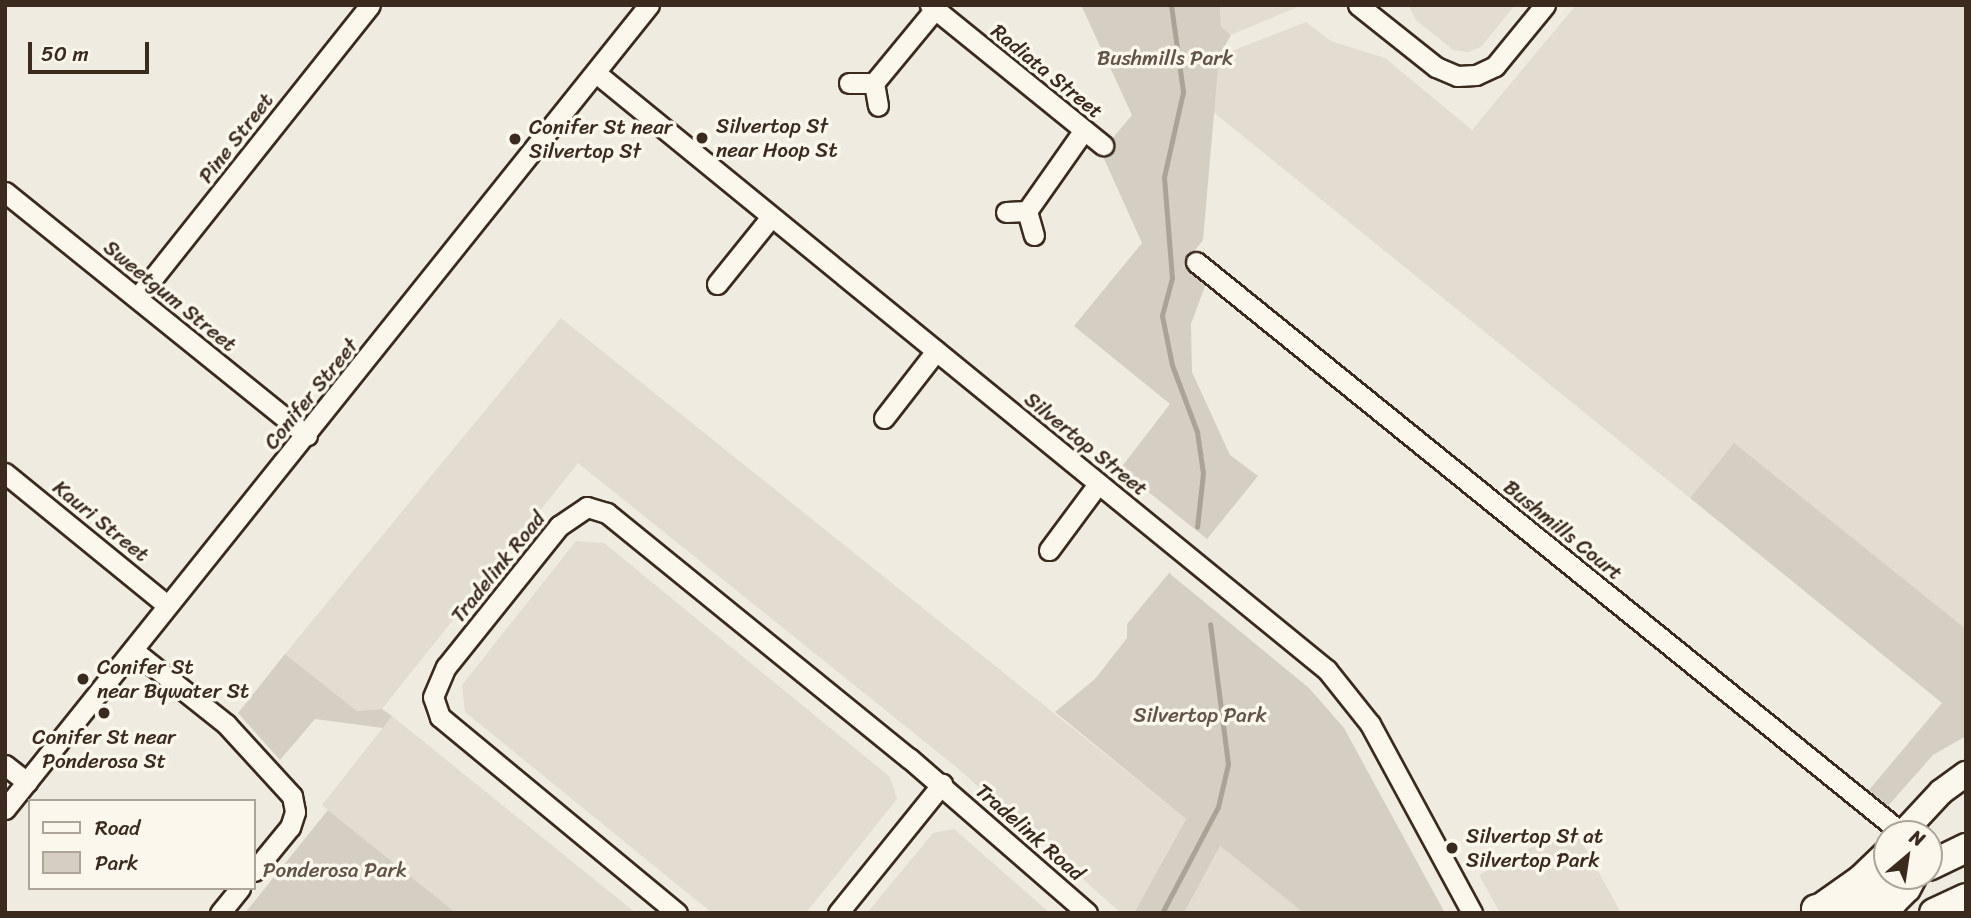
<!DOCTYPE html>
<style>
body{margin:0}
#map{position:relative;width:1971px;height:918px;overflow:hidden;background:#f0ebe0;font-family:Sriracha,sans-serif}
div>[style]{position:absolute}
.built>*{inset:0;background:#e2dcd1}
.green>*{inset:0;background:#d5cec3}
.stream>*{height:5px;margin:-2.5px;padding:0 2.5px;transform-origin:2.5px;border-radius:2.5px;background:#aca397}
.roads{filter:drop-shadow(2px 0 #3b2a1e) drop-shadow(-2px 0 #3b2a1e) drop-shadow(0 2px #3b2a1e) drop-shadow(0 -2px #3b2a1e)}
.minor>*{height:19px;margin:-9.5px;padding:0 9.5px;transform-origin:9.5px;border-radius:9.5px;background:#fbf7ec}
.major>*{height:24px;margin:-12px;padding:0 12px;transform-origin:12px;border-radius:12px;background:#fbf7ec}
.highway>*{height:28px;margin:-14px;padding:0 14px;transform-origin:14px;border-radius:14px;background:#fbf7ec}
.dots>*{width:19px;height:19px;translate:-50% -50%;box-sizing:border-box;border:4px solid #fbf7ec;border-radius:50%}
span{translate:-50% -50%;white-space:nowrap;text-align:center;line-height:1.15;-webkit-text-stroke:7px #fbf7ec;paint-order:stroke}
.park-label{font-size:21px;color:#625347}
.street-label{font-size:21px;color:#3b2a1e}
.poi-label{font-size:21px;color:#3b2a1e}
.left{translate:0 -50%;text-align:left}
.frame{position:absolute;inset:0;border:7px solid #3b2a1e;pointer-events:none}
.legend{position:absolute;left:28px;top:799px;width:228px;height:91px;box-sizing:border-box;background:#fbf7ec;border:2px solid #aea59a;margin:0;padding:9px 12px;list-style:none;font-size:21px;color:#3b2a1e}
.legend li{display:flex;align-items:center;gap:14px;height:35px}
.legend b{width:35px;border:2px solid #aea59a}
.north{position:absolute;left:1873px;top:820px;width:70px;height:70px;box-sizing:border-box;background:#fbf7ec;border:2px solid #aea59a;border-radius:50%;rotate:29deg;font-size:19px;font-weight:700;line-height:28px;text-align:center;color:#3b2a1e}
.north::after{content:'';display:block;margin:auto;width:24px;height:32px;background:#3b2a1e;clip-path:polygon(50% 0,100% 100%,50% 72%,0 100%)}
.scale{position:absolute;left:28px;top:42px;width:121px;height:32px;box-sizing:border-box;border:4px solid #3b2a1e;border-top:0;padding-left:9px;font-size:21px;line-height:24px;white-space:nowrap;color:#3b2a1e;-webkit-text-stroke:5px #fbf7ec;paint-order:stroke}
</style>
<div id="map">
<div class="built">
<i style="clip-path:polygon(1220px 5px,1302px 5px,1231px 35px,1221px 28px)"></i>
<i style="clip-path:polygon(1408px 5px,1515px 5px,1481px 47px,1468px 52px,1453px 50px,1416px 20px)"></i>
<i style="clip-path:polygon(1576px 5px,1966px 5px,1966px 629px,1734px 444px,1690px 498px,1212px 111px,1219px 56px,1306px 22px,1331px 41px,1385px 58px,1472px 130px)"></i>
<i style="clip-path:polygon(561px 318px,1186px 819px,1134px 913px,1121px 913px,955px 766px,578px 463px,382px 709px,357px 711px,285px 654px)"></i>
<i style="clip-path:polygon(576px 541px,604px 543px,890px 777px,897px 799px,806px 913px,712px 913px,465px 712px,462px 685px)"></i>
<i style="clip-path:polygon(392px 716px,636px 913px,456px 913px,322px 805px)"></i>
<i style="clip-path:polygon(1573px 825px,1621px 913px,1500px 913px,1479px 875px)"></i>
<i style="clip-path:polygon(954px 829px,1050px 913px,867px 913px,933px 833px)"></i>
<i style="clip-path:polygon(1220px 846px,1304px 913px,1184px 913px)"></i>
</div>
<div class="green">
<i style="clip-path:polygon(1081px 5px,1220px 5px,1221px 27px,1231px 35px,1219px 56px,1203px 240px,1183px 266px,1205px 286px,1191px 324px,1192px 372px,1230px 455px,1258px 476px,1207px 539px,1120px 469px,1170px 404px,1074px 326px,1142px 243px,1101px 152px,1132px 115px)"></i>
<i style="clip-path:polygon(1734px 443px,1966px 629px,1966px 736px,1933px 755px,1888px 806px,1869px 790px,1942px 703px,1690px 498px)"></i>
<i style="clip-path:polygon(1169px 573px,1309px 688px,1344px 728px,1445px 913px,1304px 913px,1220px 846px,1184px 913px,1134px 913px,1186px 819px,1055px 712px,1095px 679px,1127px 638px,1127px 624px)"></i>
<i style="clip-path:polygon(285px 654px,357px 711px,382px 709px,392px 716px,383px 728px,315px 719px,280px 760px,238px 713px)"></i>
<i style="clip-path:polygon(328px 810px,456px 913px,245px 913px)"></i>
</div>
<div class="stream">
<i style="left:1171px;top:5px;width:88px;rotate:82.1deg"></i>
<i style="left:1183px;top:92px;width:87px;rotate:102.6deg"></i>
<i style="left:1164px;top:177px;width:101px;rotate:85.5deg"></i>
<i style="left:1172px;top:278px;width:39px;rotate:105deg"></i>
<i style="left:1162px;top:316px;width:50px;rotate:78.5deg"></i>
<i style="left:1172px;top:365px;width:72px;rotate:69.5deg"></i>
<i style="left:1197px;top:432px;width:41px;rotate:81.7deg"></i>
<i style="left:1203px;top:473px;width:54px;rotate:96.3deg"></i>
<i style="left:1162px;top:913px;width:120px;rotate:-62.2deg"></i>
<i style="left:1218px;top:807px;width:44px;rotate:-76.9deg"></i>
<i style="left:1228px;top:764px;width:141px;rotate:-97.3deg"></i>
</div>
<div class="roads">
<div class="minor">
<i style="left:930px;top:5px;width:223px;rotate:39deg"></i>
<i style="left:1358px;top:5px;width:100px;rotate:38.5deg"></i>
<i style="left:1436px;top:67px;width:23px;rotate:23deg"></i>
<i style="left:1457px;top:76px;width:19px;rotate:-3deg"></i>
<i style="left:1476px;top:75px;width:21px;rotate:-25deg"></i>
<i style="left:1495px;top:66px;width:79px;rotate:-50.7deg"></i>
<i style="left:596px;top:73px;width:944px;rotate:39.24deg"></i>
<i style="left:1327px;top:670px;width:69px;rotate:51.5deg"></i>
<i style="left:1370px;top:724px;width:215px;rotate:61.6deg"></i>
<i style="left:849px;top:83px;width:25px"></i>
<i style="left:874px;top:83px;width:23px;rotate:80deg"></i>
<i style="left:874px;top:83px;width:96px;rotate:-50.5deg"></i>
<i style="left:5px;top:192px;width:388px;rotate:38.9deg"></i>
<i style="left:1027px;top:211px;width:99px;rotate:-54.9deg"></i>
<i style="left:1006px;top:212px;width:21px;rotate:-3deg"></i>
<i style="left:1027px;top:211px;width:25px;rotate:74deg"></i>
<i style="left:1196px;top:262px;width:908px;rotate:38.97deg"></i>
<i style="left:717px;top:284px;width:86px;rotate:-51.1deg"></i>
<i style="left:137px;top:298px;width:374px;rotate:-51.5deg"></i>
<i style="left:884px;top:418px;width:85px;rotate:-52.2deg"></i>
<i style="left:5px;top:473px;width:209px;rotate:39.2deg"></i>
<i style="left:1049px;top:550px;width:82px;rotate:-53.4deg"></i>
<i style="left:133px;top:650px;width:119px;rotate:38.5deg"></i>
<i style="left:226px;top:724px;width:98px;rotate:47.5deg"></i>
<i style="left:292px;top:796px;width:16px;rotate:79deg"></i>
<i style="left:295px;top:812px;width:16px;rotate:108deg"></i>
<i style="left:290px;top:827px;width:57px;rotate:129.3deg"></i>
<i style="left:5px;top:765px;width:28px;rotate:38deg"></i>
<i style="left:5px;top:809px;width:1030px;rotate:-51.31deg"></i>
<i style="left:220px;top:913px;width:32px;rotate:-51deg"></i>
<i style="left:677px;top:913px;width:308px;rotate:-140.4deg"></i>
<i style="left:440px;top:717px;width:21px;rotate:-109deg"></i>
<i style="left:433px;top:697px;width:33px;rotate:-67deg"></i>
<i style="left:446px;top:667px;width:181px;rotate:-51.3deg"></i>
<i style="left:559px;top:526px;width:34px;rotate:-34deg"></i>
<i style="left:587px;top:507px;width:21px;rotate:17deg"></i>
<i style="left:607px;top:513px;width:389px;rotate:39.1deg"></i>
<i style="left:909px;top:758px;width:236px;rotate:41deg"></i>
<i style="left:838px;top:913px;width:166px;rotate:-51.1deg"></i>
</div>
<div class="major">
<i style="left:1902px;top:834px;width:57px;rotate:-47.1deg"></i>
<i style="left:1941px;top:792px;width:31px;rotate:-36deg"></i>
<i style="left:1823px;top:904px;width:45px;rotate:-35.1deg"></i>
<i style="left:1860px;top:878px;width:37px;rotate:-44deg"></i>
<i style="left:1863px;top:913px;width:34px;rotate:-19deg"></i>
<i style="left:1895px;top:902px;width:18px;rotate:-45deg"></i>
<i style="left:1908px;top:889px;width:15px;rotate:-62deg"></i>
</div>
<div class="highway">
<i style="left:1929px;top:866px;width:41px;rotate:-25.9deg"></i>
<i style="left:1816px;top:909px;width:30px;rotate:-14deg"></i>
<i style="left:1845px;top:902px;width:68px;rotate:-22.4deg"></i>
<i style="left:1934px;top:913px;width:35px;rotate:-25deg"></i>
</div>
</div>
<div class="dots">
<i style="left:702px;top:138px;background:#3b2a1e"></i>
<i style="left:515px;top:139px;background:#3b2a1e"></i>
<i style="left:83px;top:679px;background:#3b2a1e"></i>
<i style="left:104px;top:713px;background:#3b2a1e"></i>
<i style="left:1452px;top:848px;background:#3b2a1e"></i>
</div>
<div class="park-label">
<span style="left:1165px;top:58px">Bushmills Park</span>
<span style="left:1200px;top:715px">Silvertop Park</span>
<span style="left:335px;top:870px">Ponderosa Park</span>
</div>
<div class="street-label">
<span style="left:1047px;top:71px;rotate:39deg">Radiata Street</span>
<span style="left:236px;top:138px;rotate:-52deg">Pine Street</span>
<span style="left:170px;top:296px;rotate:39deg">Sweetgum Street</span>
<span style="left:311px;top:394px;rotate:-51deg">Conifer Street</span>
<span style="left:1086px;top:444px;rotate:39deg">Silvertop Street</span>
<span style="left:101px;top:521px;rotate:39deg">Kauri Street</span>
<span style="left:1563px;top:530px;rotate:39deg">Bushmills Court</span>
<span style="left:498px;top:567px;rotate:-51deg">Tradelink Road</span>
<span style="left:1030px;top:832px;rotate:41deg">Tradelink Road</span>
</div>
<div class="poi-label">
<span class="left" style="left:716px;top:138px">Silvertop St<br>near Hoop St</span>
<span class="left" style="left:529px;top:139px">Conifer St near<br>Silvertop St</span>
<span class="left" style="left:97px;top:679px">Conifer St<br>near Bywater St</span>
<span style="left:104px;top:749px">Conifer St near<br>Ponderosa St</span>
<span class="left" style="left:1466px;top:848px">Silvertop St at<br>Silvertop Park</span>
</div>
<div class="frame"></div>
<ul class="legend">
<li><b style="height:9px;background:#fbf7ec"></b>Road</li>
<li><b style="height:19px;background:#d5cec3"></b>Park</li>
</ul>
<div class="north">N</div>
<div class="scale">50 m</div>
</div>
